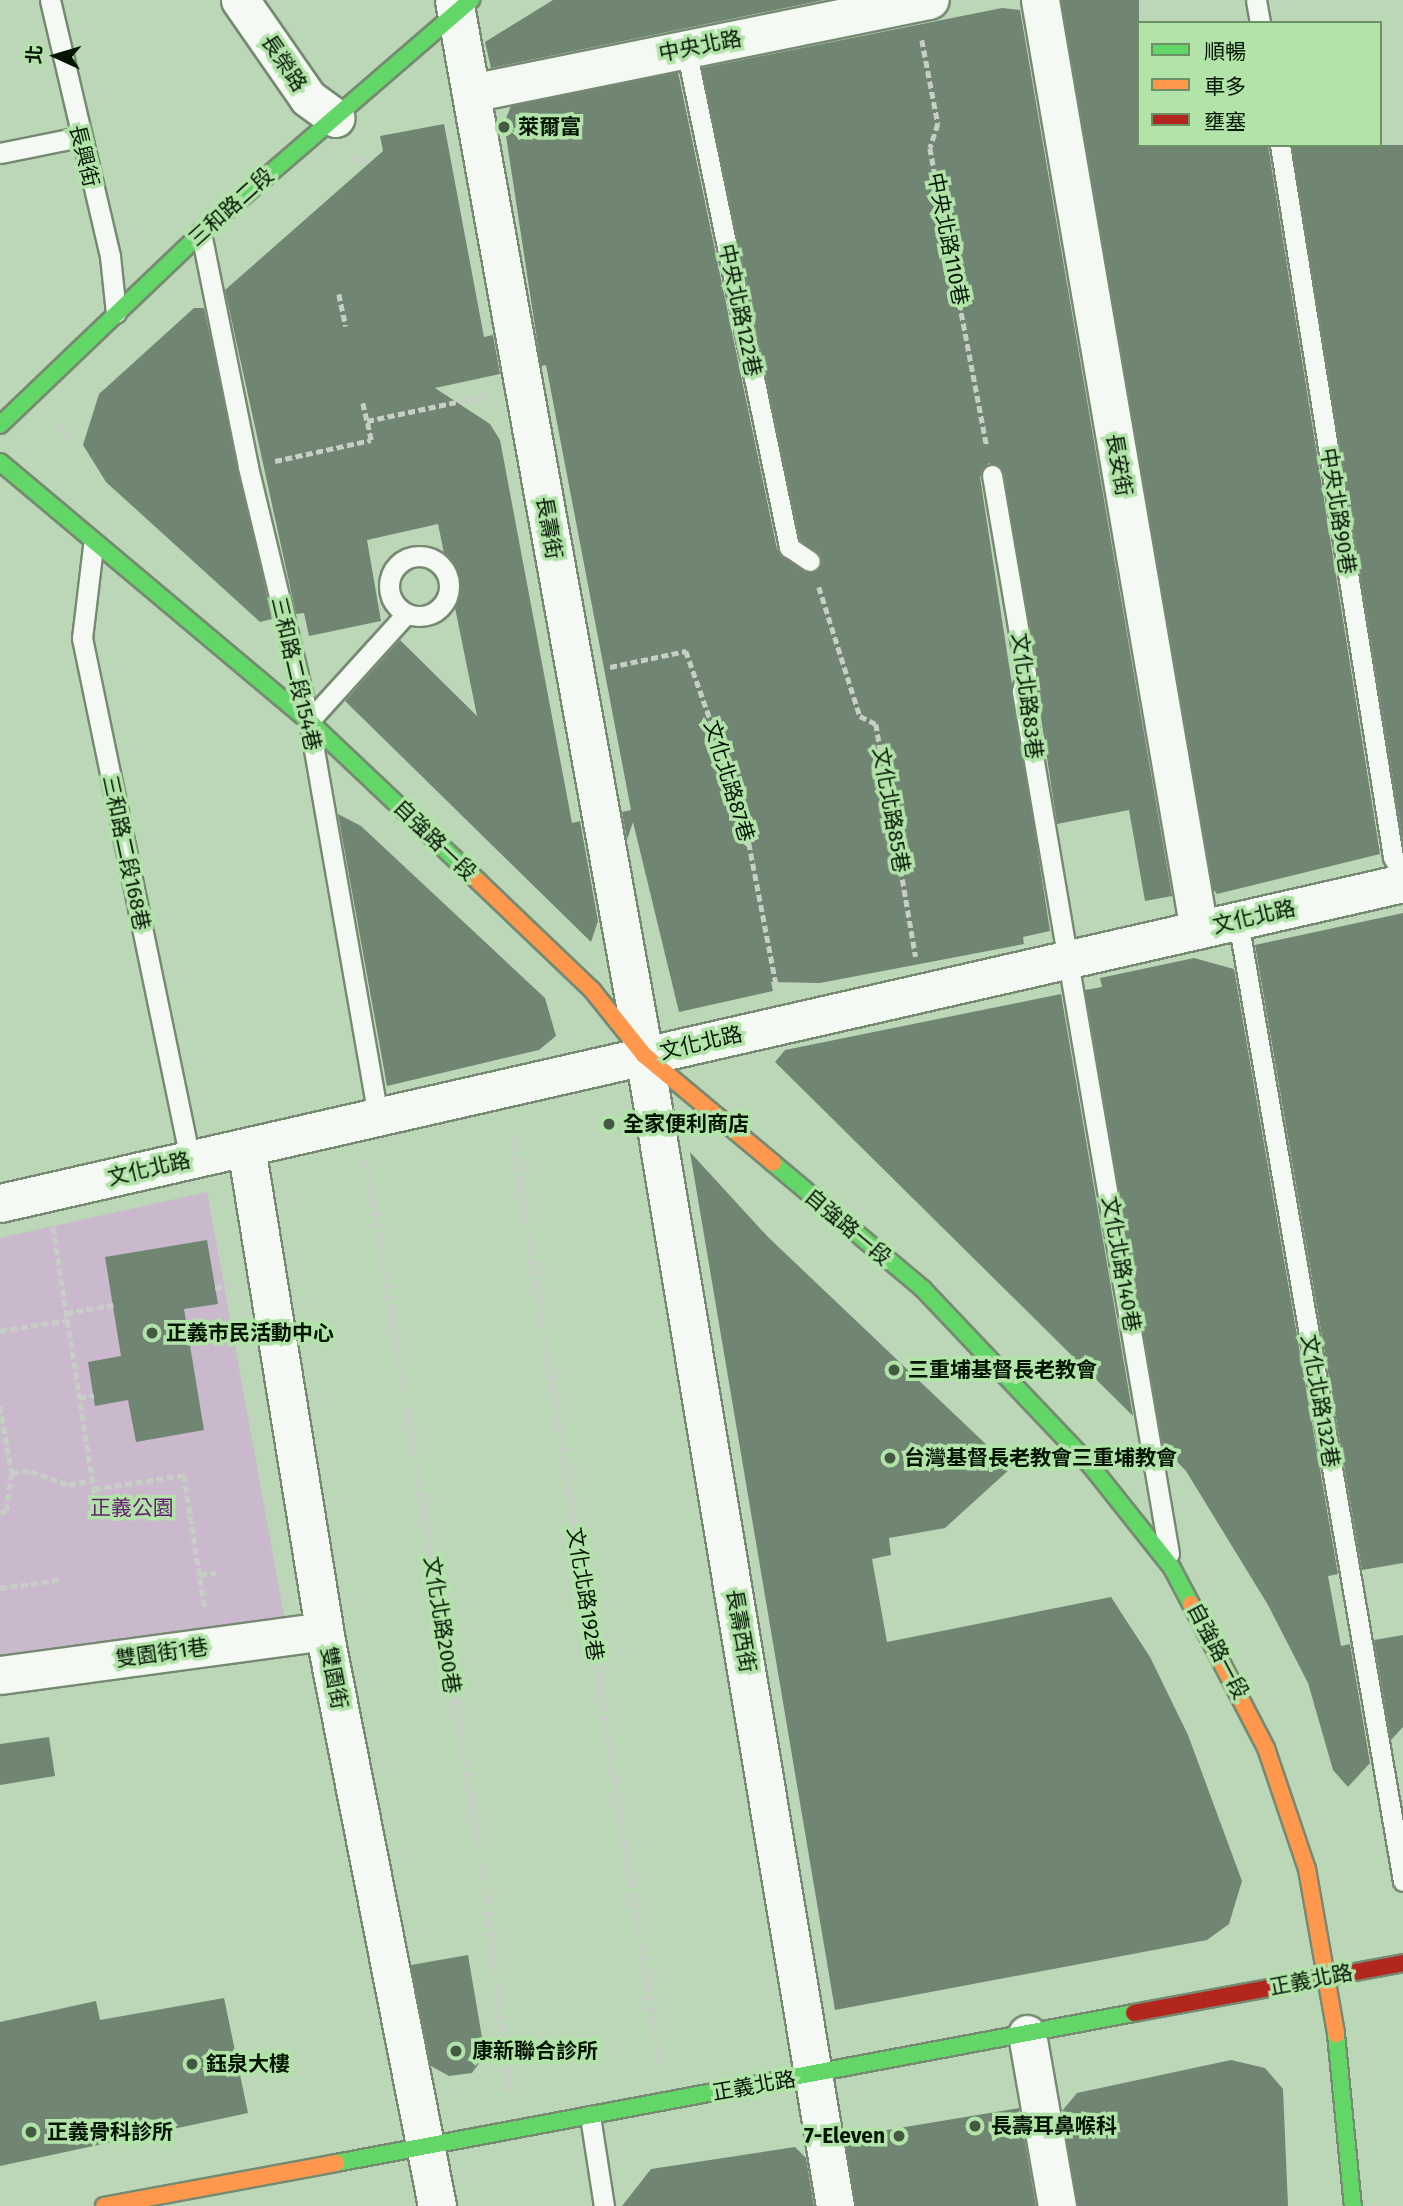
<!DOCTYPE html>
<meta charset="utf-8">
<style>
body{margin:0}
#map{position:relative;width:1403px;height:2206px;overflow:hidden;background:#bcd7b7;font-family:"Fira Sans","Noto Sans TC",sans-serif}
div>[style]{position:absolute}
.green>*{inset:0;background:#cab8cd}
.building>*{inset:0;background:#708673}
.path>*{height:4.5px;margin-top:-2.25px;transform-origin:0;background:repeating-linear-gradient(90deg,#c6cec5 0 7px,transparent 0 10.5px)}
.roads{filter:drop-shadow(2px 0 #768a72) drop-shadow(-2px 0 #768a72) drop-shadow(0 2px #768a72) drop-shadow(0 -2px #768a72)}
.lane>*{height:19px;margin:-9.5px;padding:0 9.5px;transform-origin:9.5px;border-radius:9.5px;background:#f5f9f4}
.lane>.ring{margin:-9.5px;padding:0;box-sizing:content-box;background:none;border:19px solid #f5f9f4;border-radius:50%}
.street>*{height:37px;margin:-18.5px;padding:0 18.5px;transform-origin:18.5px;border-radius:18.5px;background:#f5f9f4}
.fast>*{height:16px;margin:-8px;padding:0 8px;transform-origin:8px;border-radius:8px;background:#63d668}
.slow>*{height:16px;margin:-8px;padding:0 8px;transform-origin:8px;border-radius:8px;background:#ff974d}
.jam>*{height:16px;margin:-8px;padding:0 8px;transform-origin:8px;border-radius:8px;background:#b3261e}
.dots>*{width:19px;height:19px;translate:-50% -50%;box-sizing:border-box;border:4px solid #b2e4aa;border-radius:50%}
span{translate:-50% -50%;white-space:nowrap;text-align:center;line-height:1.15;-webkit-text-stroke:7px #b2e4aa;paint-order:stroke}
.street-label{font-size:21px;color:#041502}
.poi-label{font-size:21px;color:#041502;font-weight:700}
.left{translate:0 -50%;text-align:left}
.right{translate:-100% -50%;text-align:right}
.park-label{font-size:21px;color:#641b71}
.legend{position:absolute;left:1137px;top:21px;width:245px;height:126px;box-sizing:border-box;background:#b2e4aa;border:2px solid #6c9167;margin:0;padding:9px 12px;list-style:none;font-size:21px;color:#041502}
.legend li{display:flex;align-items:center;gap:14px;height:35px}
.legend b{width:35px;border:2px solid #6c9167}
.north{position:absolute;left:21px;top:21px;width:70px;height:70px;-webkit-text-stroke:5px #b2e4aa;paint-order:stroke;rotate:274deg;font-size:19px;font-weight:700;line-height:28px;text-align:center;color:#041502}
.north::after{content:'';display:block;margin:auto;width:24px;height:32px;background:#041502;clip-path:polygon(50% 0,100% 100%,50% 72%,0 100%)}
</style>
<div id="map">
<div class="green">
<i style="clip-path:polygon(207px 1192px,285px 1621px,0 1657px,0 1238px)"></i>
</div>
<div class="building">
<i style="clip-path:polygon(553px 0,824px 0,491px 68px,485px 42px)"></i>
<i style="clip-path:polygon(1061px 0,1139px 0,1139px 145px,1268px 145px,1380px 854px,1217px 894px,1213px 889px)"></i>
<i style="clip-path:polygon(1002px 8px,1020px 10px,1172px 896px,1145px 901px,1129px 810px,1057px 824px,1004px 473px,989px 463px,980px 477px,1050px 931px,1023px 937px,1024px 944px,820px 983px,771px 982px,773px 991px,679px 1012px,633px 822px,627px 840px,622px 812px,631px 810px,546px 365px,541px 366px,504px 123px,511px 106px,678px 72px,777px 549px,803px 571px,815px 572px,821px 556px,800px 540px,702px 68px)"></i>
<i style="clip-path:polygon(444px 124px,484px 337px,493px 335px,500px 374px,435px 388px,490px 424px,500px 440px,572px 823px,580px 821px,598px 921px,591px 942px,345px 701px,400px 640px,477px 716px,438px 524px,367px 540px,381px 621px,309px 636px,304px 613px,296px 614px,225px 290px,383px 151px,380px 136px)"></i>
<i style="clip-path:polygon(1292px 145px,1403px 145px,1403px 842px)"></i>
<i style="clip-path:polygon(194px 308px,204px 308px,272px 619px,260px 622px,106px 482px,83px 445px,99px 394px)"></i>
<i style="clip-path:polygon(338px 814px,361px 826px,545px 998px,556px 1036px,539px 1050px,387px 1086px)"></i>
<i style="clip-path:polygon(1403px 913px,1403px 1563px,1362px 1570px,1255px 945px)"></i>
<i style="clip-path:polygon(1194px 958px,1234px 969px,1338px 1574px,1328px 1576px,1341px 1646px,1350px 1644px,1370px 1763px,1348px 1787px,1333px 1770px,1308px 1683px,1268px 1605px,1186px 1471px,1163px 1447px,1085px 990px,1102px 987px,1100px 978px)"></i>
<i style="clip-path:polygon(1061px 994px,1133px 1416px,775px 1062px,785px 1050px)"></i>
<i style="clip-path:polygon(690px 1152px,768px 1237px,1011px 1468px,945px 1528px,889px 1538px,891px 1555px,872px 1559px,887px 1642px,1111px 1597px,1150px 1657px,1188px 1735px,1242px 1881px,1229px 1924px,1207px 1940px,835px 2010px)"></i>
<i style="clip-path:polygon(207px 1240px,218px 1304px,184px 1309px,204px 1430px,136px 1442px,128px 1400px,95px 1406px,88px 1362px,121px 1356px,105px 1257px)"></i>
<i style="clip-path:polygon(1403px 1635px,1403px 1727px,1391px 1740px,1374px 1640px)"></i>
<i style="clip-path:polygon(49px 1737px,55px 1776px,0 1785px,0 1744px)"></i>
<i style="clip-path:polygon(468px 1955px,485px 2055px,472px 2073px,449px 2076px,431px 2066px,411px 1965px)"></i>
<i style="clip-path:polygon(224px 1998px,248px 2113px,0 2166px,0 2022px,96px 2001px,100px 2020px)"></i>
<i style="clip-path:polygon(1231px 2060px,1265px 2068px,1283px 2089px,1288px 2206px,1077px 2206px,1062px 2111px,1077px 2093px)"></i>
<i style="clip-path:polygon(1019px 2108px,1036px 2206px,855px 2206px,845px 2137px)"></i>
<i style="clip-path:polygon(795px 2147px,806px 2158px,814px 2206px,622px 2206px,651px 2169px)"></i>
</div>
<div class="path">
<i style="left:922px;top:40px;width:86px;rotate:79.2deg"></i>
<i style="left:938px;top:124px;width:25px;rotate:108deg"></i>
<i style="left:930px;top:148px;width:304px;rotate:79.2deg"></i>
<i style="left:349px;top:156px;width:17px;rotate:17deg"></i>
<i style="left:339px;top:294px;width:33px;rotate:78deg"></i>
<i style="left:363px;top:403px;width:18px;rotate:77deg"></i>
<i style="left:56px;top:425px;width:23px;rotate:47deg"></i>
<i style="left:275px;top:461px;width:98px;rotate:-12.3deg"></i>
<i style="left:371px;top:440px;width:19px;rotate:-102deg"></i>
<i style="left:367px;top:421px;width:125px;rotate:-12deg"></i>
<i style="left:819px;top:587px;width:135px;rotate:72.4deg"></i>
<i style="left:860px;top:716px;width:18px;rotate:27deg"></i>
<i style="left:876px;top:724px;width:236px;rotate:80.3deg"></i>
<i style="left:610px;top:667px;width:78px;rotate:-11.9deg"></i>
<i style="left:686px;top:651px;width:171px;rotate:70.5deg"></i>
<i style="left:743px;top:812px;width:180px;rotate:79.1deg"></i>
<i style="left:511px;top:1124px;width:950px;rotate:81.03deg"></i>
<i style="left:366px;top:1159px;width:750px;rotate:80.71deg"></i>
<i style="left:487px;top:1899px;width:193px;rotate:83.5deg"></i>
<i style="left:53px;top:1227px;width:284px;rotate:81.1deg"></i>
<i style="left:215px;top:1288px;width:16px;rotate:-11deg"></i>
<i style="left:66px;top:1313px;width:48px;rotate:-9.7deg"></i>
<i style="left:0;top:1331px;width:69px;rotate:-9.2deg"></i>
<i style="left:79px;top:1398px;width:15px;rotate:-11deg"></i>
<i style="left:0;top:1406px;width:68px;rotate:79.8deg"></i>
<i style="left:12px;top:1473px;width:37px;rotate:98deg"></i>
<i style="left:7px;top:1510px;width:8px;rotate:150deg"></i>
<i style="left:12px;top:1473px;width:19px;rotate:-6deg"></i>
<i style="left:31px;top:1471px;width:40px;rotate:20.2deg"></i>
<i style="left:69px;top:1485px;width:24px;rotate:-12deg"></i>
<i style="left:94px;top:1489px;width:91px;rotate:-8.8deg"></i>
<i style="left:184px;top:1475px;width:136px;rotate:81.1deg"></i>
<i style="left:200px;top:1575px;width:16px;rotate:-7deg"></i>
<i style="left:0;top:1588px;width:59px;rotate:-7.9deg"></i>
</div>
<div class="roads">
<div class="lane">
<i style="left:50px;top:0;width:263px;rotate:76.8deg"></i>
<i style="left:110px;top:256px;width:57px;rotate:84deg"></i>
<i style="left:1256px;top:0;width:23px;rotate:80deg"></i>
<i style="left:686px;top:49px;width:509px;rotate:78.31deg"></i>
<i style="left:789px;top:547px;width:25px;rotate:34deg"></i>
<i style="left:1280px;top:145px;width:721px;rotate:80.98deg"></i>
<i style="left:1393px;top:857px;width:21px;rotate:61deg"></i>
<i style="left:0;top:153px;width:81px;rotate:-11.4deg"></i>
<i style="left:201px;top:233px;width:239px;rotate:78.6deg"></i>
<i style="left:248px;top:467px;width:261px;rotate:76.5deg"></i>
<i style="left:309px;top:721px;width:402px;rotate:80.1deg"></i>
<i style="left:992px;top:475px;width:202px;rotate:80.3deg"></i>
<i style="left:1026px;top:674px;width:17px;rotate:103deg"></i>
<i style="left:1022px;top:691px;width:875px;rotate:80.33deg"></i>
<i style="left:93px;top:546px;width:93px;rotate:96.8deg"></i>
<i style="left:82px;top:638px;width:532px;rotate:78.29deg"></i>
<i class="ring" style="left:389px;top:556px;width:41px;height:41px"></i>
<i style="left:309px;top:721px;width:144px;rotate:-47.8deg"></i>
<i style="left:1238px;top:921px;width:974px;rotate:80.25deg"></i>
<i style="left:590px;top:2116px;width:91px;rotate:81.2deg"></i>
</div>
<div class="street">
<i style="left:240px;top:0;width:119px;rotate:55.2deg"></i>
<i style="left:308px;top:98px;width:34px;rotate:36deg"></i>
<i style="left:454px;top:0;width:1072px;rotate:79.79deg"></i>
<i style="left:644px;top:1055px;width:1167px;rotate:80.58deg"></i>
<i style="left:1040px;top:0;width:943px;rotate:80.3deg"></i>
<i style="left:471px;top:93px;width:468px;rotate:-11.5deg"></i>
<i style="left:246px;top:1147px;width:490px;rotate:80.8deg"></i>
<i style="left:324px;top:1631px;width:586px;rotate:78.88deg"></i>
<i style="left:0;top:1203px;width:1439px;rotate:-12.85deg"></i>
<i style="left:0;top:1675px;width:327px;rotate:-7.7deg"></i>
<i style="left:1027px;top:2034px;width:175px;rotate:80.1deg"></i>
</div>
<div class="fast">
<i style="left:0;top:425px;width:278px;rotate:-43.7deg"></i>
<i style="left:201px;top:233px;width:357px;rotate:-40.8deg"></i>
<i style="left:0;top:462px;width:403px;rotate:40deg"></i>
<i style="left:309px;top:721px;width:233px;rotate:43.4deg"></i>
<i style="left:773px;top:1163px;width:196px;rotate:40deg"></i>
<i style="left:923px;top:1289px;width:244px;rotate:46.5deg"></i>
<i style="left:1091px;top:1466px;width:130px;rotate:51.5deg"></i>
<i style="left:1172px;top:1568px;width:41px;rotate:62.2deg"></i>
<i style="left:1336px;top:2034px;width:173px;rotate:84.4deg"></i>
<i style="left:336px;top:2163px;width:812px;rotate:-10.65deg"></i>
</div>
<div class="slow">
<i style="left:478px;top:881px;width:158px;rotate:43.7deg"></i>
<i style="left:592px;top:990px;width:83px;rotate:51.3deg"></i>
<i style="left:644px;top:1055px;width:168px;rotate:39.9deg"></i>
<i style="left:1191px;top:1604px;width:162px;rotate:62.5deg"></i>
<i style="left:1266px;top:1748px;width:128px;rotate:71.3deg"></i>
<i style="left:1307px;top:1869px;width:168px;rotate:80deg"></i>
<i style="left:104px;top:2206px;width:236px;rotate:-10.5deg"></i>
</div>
<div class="jam">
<i style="left:1134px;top:2013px;width:274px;rotate:-10.5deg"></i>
</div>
</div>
<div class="dots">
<i style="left:504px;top:127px;background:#445941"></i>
<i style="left:609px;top:1124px;background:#445941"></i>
<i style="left:152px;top:1333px;background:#445941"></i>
<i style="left:894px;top:1370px;background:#445941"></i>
<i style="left:890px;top:1458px;background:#445941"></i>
<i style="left:456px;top:2051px;background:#445941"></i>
<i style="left:192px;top:2064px;background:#445941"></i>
<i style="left:975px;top:2126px;background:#445941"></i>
<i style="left:31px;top:2132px;background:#445941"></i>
<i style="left:899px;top:2136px;background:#445941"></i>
</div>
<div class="street-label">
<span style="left:700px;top:46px;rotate:-11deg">中央北路</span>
<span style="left:284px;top:63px;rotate:56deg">長榮路</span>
<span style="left:84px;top:156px;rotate:76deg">長興街</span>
<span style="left:231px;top:207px;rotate:-42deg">三和路二段</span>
<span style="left:948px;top:239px;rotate:79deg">中央北路110巷</span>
<span style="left:740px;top:310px;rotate:78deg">中央北路122巷</span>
<span style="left:1119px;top:465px;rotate:80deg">長安街</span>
<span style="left:1338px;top:511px;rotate:81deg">中央北路90巷</span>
<span style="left:549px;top:528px;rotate:80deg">長壽街</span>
<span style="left:296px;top:674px;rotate:77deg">三和路二段154巷</span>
<span style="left:1027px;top:696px;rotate:83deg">文化北路83巷</span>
<span style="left:729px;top:781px;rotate:73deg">文化北路87巷</span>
<span style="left:891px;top:810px;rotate:80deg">文化北路85巷</span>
<span style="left:435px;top:840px;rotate:44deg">自強路一段</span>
<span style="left:126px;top:853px;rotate:78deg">三和路二段168巷</span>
<span style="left:1254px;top:917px;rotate:-13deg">文化北路</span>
<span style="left:701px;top:1043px;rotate:-13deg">文化北路</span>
<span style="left:149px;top:1169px;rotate:-13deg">文化北路</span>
<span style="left:848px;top:1227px;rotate:40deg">自強路一段</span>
<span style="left:1121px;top:1264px;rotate:80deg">文化北路140巷</span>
<span style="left:1320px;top:1401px;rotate:80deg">文化北路132巷</span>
<span style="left:585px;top:1594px;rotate:81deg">文化北路192巷</span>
<span style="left:442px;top:1625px;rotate:81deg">文化北路200巷</span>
<span style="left:741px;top:1631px;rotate:80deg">長壽西街</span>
<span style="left:1218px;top:1651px;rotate:62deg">自強路一段</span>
<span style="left:162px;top:1653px;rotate:-8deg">雙園街1巷</span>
<span style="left:334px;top:1678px;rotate:79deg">雙園街</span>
<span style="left:1311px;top:1980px;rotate:-11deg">正義北路</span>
<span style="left:754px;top:2086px;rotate:-10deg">正義北路</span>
</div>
<div class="poi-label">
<span class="left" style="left:518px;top:127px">萊爾富</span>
<span class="left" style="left:623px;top:1124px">全家便利商店</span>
<span class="left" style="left:166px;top:1333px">正義市民活動中心</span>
<span class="left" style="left:908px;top:1370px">三重埔基督長老教會</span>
<span class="left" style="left:904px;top:1458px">台灣基督長老教會三重埔教會</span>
<span class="left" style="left:472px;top:2051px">康新聯合診所</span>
<span class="left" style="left:206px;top:2064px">鈺泉大樓</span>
<span class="left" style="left:991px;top:2126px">長壽耳鼻喉科</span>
<span class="left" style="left:47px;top:2132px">正義骨科診所</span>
<span class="right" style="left:885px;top:2136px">7-Eleven</span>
</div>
<div class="park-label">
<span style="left:132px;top:1508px">正義公園</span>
</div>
<ul class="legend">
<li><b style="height:9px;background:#63d668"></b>順暢</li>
<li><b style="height:9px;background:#ff974d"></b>車多</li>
<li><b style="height:9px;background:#b3261e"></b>壅塞</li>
</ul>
<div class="north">北</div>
</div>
